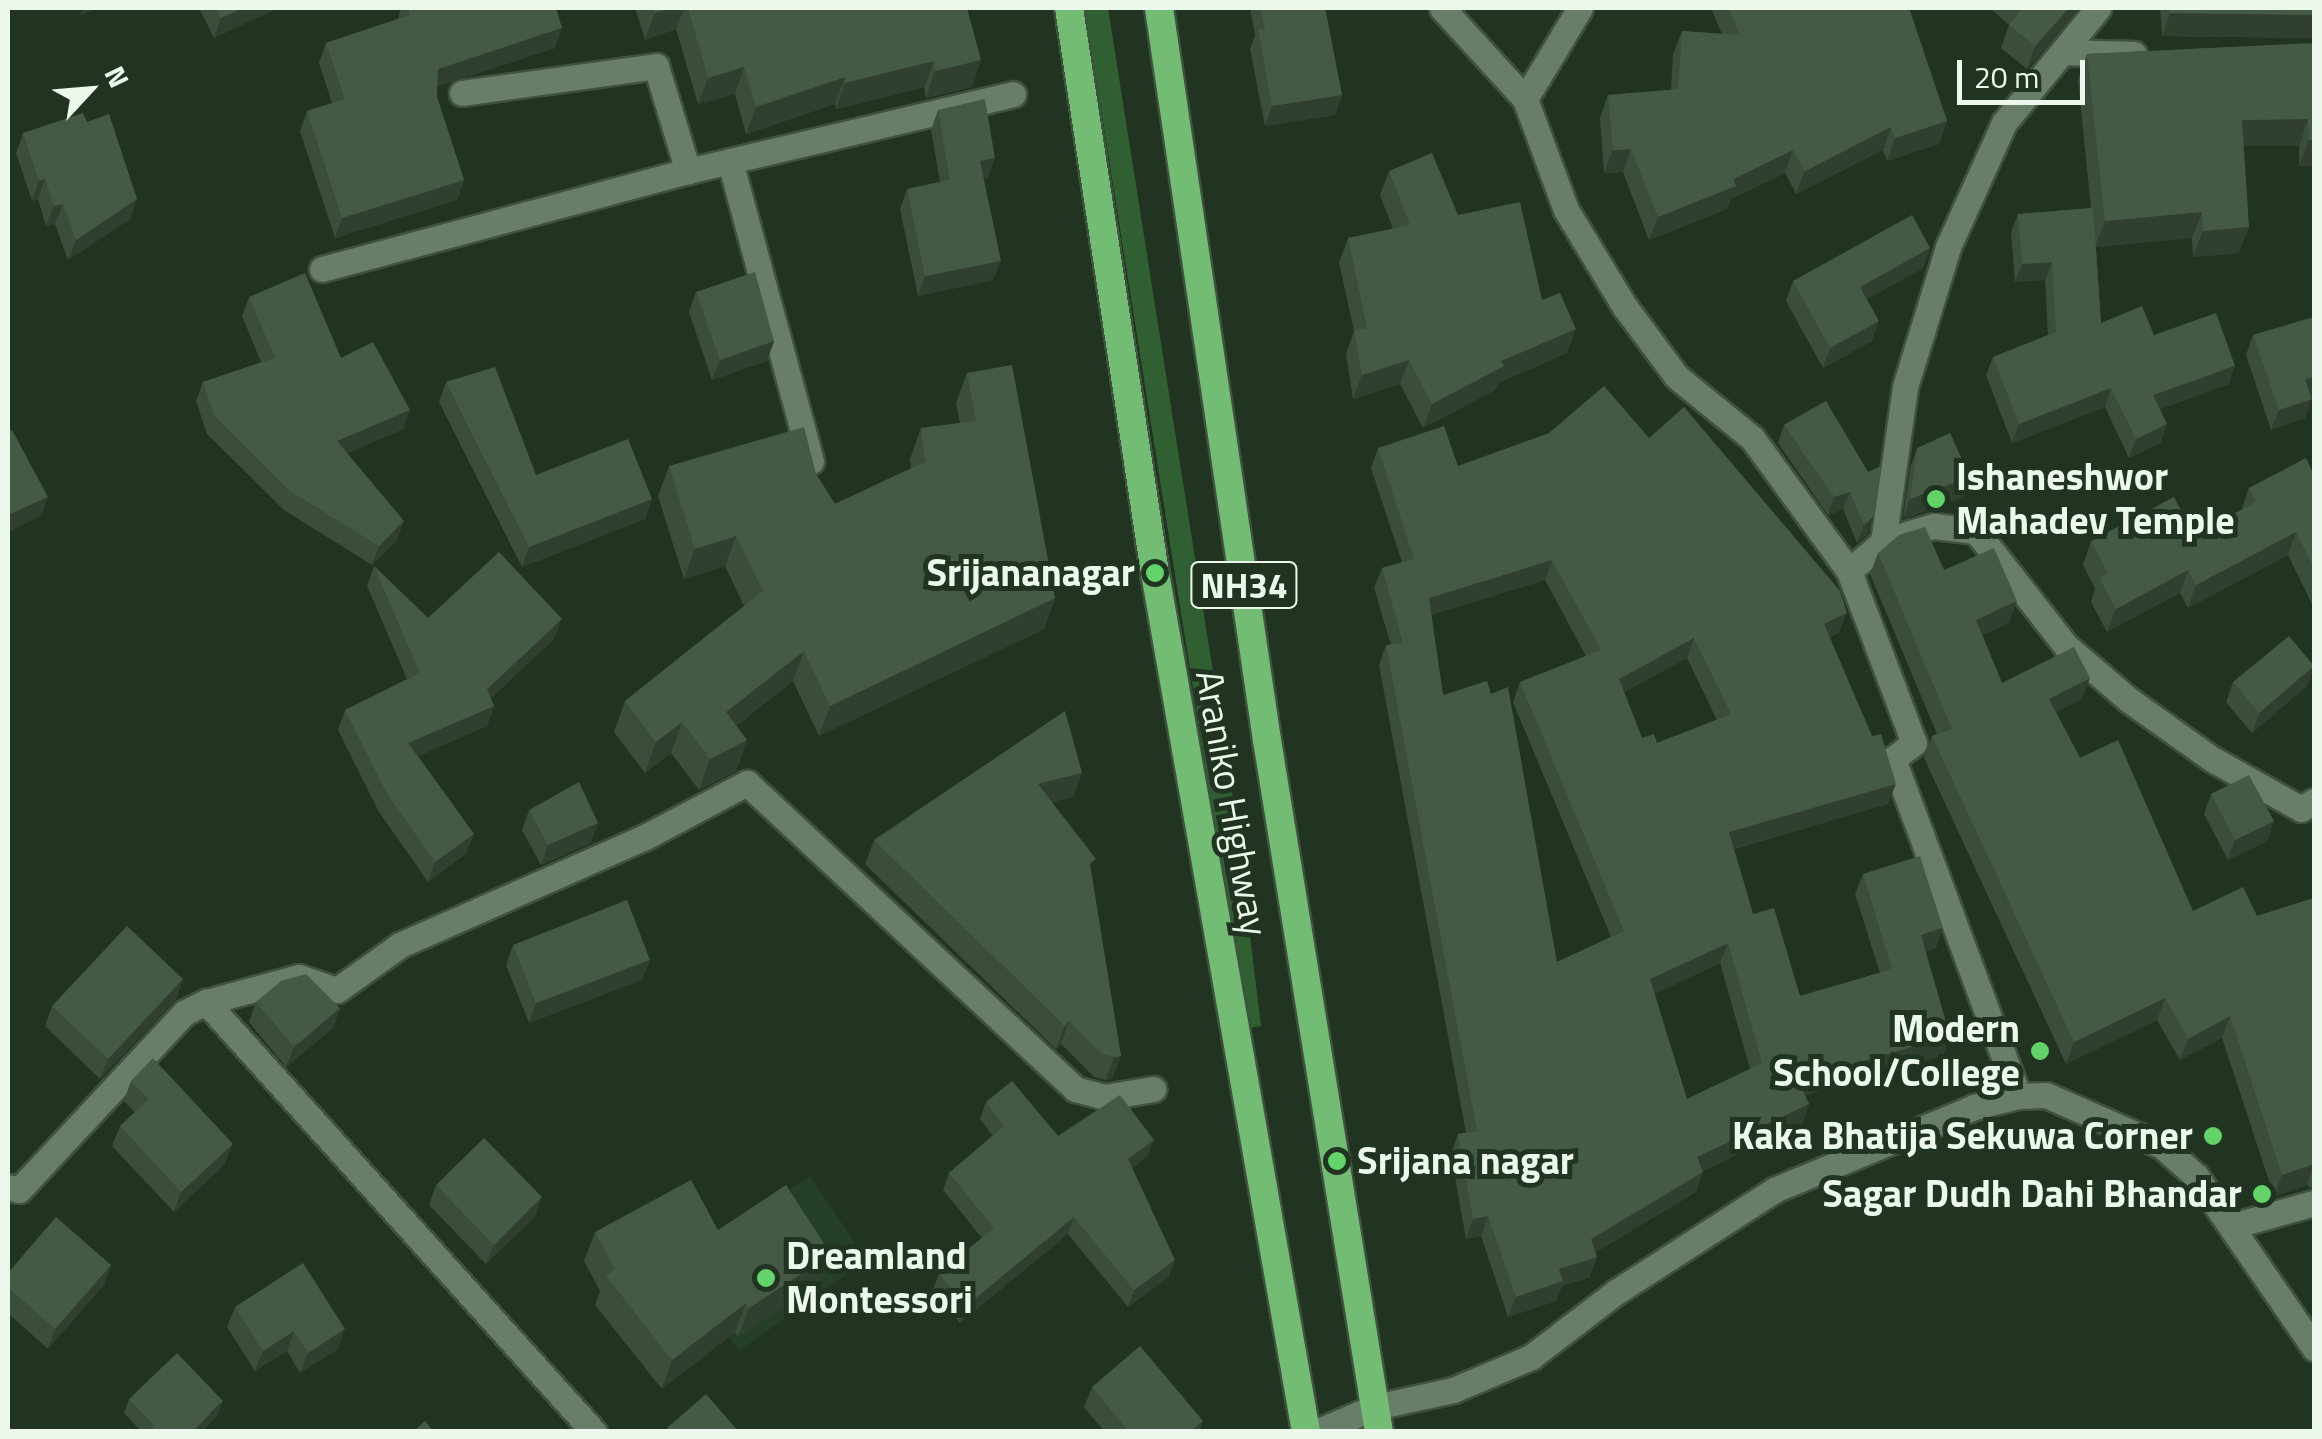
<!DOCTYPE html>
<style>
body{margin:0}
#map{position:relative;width:2322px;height:1439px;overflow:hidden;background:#213421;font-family:"Titillium Web",sans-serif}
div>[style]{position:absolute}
.built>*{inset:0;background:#253e26}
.green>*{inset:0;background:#306031}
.roads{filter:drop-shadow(2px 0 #405140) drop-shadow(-2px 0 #405140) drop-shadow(0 2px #405140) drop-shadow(0 -2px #405140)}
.minor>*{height:25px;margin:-12.5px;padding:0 12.5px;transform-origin:12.5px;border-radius:12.5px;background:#697e68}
.trunk>*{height:28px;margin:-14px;padding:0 14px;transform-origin:14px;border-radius:14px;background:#72bc74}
.wall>*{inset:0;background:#3b4d3b}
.shaded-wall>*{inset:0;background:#303f30}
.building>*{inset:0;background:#455a45}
.dots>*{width:28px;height:28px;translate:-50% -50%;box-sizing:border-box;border:5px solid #213421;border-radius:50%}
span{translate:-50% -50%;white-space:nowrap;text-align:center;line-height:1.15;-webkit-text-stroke:10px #213421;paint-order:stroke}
.shield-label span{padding:2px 8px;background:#213421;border:2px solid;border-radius:8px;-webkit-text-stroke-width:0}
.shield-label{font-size:35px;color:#ecf8eb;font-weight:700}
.poi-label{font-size:38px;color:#ecf8eb;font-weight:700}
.left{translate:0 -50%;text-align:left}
.right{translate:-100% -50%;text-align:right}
.street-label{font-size:38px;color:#ecf8eb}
.frame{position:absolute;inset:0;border:10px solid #ecf8eb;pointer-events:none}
.north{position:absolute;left:40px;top:40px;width:100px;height:100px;-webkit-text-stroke:8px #213421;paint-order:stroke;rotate:64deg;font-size:28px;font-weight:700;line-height:40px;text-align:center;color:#ecf8eb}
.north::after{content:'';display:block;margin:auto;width:35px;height:45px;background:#ecf8eb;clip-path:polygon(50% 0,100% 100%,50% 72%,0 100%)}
.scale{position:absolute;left:1957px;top:60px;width:128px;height:45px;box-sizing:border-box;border:5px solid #ecf8eb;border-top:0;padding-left:12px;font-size:30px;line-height:35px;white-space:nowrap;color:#ecf8eb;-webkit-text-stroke:8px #213421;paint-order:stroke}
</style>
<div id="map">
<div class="built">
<i style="clip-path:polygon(810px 1176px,867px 1260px,739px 1351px,677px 1259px)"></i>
</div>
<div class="green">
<i style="clip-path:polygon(1085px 8px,1108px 8px,1234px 805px,1261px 1026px,1247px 1028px)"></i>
</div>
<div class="roads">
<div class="minor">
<i style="left:1442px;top:8px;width:123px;rotate:47.6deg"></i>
<i style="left:1525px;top:99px;width:118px;rotate:69.7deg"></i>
<i style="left:1566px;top:210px;width:114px;rotate:58.7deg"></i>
<i style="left:1625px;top:307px;width:87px;rotate:53.4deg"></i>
<i style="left:1677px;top:377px;width:97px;rotate:39.1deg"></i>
<i style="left:1752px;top:438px;width:165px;rotate:53.9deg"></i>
<i style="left:1849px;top:571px;width:184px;rotate:69.3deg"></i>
<i style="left:1914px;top:743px;width:26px;rotate:143deg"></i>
<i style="left:1893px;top:759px;width:359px;rotate:69.6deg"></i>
<i style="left:2064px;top:52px;width:70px;rotate:1.6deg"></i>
<i style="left:462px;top:93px;width:196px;rotate:-7.9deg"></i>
<i style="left:656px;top:66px;width:110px;rotate:73.1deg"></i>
<i style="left:1525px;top:99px;width:106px;rotate:-58.9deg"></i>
<i style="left:730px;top:161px;width:311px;rotate:74.9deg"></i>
<i style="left:322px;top:269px;width:379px;rotate:-15deg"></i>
<i style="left:688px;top:171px;width:334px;rotate:-13.3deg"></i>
<i style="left:1897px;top:537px;width:39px;rotate:-17deg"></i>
<i style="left:1934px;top:526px;width:42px;rotate:6.8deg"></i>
<i style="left:1976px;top:531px;width:146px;rotate:52deg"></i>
<i style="left:2066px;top:646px;width:83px;rotate:40.6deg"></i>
<i style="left:2129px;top:700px;width:102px;rotate:35.4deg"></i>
<i style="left:2212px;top:759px;width:102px;rotate:29.3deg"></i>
<i style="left:2301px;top:809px;width:15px;rotate:-32deg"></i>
<i style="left:1849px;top:571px;width:45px;rotate:-40.5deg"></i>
<i style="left:1883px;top:542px;width:157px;rotate:-81.9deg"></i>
<i style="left:1905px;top:387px;width:146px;rotate:-72.9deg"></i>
<i style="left:1948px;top:247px;width:136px;rotate:-65.7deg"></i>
<i style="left:2004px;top:123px;width:149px;rotate:-50.7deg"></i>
<i style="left:206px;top:1002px;width:96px;rotate:-15deg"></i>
<i style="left:299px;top:977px;width:40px;rotate:18.9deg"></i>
<i style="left:337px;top:990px;width:77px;rotate:-35.5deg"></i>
<i style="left:400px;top:945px;width:266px;rotate:-23.8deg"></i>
<i style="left:643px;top:838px;width:118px;rotate:-27.9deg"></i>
<i style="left:747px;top:783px;width:449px;rotate:43deg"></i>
<i style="left:1075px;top:1089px;width:31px;rotate:15deg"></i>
<i style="left:1105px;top:1097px;width:49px;rotate:-9.5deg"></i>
<i style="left:8px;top:1187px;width:11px;rotate:15deg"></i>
<i style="left:19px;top:1190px;width:242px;rotate:-47deg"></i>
<i style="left:184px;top:1013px;width:25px;rotate:-27deg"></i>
<i style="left:206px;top:1002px;width:579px;rotate:47.94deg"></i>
<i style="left:2232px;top:1226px;width:85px;rotate:-15.7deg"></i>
<i style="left:1316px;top:1432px;width:64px;rotate:-23deg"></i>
<i style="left:1375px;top:1407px;width:80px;rotate:-12.3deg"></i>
<i style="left:1453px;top:1390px;width:85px;rotate:-22.9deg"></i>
<i style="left:1531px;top:1357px;width:107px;rotate:-37.4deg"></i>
<i style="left:1616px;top:1292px;width:188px;rotate:-32.8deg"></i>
<i style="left:1774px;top:1190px;width:217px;rotate:-22.5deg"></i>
<i style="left:1974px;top:1107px;width:45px;rotate:-14deg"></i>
<i style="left:2018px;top:1096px;width:28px;rotate:-2deg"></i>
<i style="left:2046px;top:1095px;width:127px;rotate:23.7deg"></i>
<i style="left:2162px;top:1146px;width:45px;rotate:41.4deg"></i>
<i style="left:2196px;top:1176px;width:209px;rotate:55.5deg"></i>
</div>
<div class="trunk">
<i style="left:1069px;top:8px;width:572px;rotate:81.35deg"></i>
<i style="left:1155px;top:573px;width:872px;rotate:80.03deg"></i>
<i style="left:1159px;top:8px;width:740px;rotate:81.61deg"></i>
<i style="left:1267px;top:740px;width:701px;rotate:80.81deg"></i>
</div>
</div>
<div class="wall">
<i style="clip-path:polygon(199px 8px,278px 8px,214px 38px)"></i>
<i style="clip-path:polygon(401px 8px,408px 8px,555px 48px,437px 86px,437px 97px,464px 180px,457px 200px,335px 238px,300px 131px,307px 111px,332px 103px,319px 63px,326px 43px,398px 19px)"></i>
<i style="clip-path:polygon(635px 8px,967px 8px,972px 87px,926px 98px,924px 87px,836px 109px,835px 104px,746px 134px,735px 94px,698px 104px,676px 29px,645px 40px)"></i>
<i style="clip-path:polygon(1250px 8px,1325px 8px,1342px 95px,1335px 115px,1265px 126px,1250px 49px,1255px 36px)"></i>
<i style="clip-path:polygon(1711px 8px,1909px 8px,1947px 121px,1939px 144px,1887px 161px,1883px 150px,1796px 194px,1785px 173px,1731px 199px,1727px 209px,1649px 240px,1623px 172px,1604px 173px,1600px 118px,1608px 95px,1671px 90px,1673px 54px,1682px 31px,1722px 34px)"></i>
<i style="clip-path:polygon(1990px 8px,2080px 8px,2027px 69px,2001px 48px,2009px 25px)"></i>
<i style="clip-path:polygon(2160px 8px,2314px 8px,2314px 38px,2162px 36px)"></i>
<i style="clip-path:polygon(2314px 43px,2314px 166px,2299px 166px,2299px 146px,2243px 146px,2239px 253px,2193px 257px,2192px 238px,2096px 247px,2101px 323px,2154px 335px,2229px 384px,2160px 409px,2161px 442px,2129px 458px,2105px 407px,2012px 443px,1986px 375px,1993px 357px,2048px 335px,2045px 280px,2015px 282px,2011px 232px,2018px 214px,2091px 208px,2078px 80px,2087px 54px)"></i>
<i style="clip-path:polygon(938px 110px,988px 178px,984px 179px,993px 280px,918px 296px,900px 209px,907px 189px,940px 182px,931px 130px)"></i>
<i style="clip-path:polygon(87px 122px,137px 199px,130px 219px,68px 260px,55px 224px,46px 226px,38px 199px,32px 201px,16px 153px,23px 133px)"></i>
<i style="clip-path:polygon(1389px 171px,1458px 215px,1542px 300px,1567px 353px,1498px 383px,1495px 390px,1423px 428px,1400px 384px,1353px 399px,1346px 354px,1354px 331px,1339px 262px,1348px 238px,1393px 229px,1380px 195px)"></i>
<i style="clip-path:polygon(1930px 248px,1923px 268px,1867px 299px,1872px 341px,1823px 368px,1786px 301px,1793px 281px)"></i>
<i style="clip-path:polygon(696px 292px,774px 341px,767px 361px,712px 380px,689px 312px)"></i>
<i style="clip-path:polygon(249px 297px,341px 358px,403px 429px,347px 453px,397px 540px,372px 565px,284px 510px,207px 434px,196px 401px,203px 382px,261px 362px,242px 316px)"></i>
<i style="clip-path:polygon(2314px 317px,2314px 395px,2311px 396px,2305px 418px,2271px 430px,2246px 355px,2253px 335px)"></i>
<i style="clip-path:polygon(967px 373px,1055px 598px,1044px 629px,819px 736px,793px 681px,736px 726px,747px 740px,736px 771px,699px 790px,671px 753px,645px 773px,614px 732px,625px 701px,744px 606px,725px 566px,684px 579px,658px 496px,669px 466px,816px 474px,835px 504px,911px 468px,910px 459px,921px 428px,960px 423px,956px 403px)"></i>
<i style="clip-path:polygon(446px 382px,536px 475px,652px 499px,645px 519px,522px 567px,439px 402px)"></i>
<i style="clip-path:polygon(1826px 401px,1868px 534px,1857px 543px,1843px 509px,1828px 515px,1778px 443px,1784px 425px)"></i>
<i style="clip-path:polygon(evenodd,1649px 438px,1839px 633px,1830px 637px,1888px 804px,1734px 849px,1753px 914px,1800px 996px,1880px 973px,1855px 894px,1863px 874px,1936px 948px,1926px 951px,1943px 1056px,1805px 1095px,1809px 1104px,1802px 1124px,1703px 1171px,1696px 1192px,1596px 1252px,1590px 1277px,1562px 1286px,1556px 1301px,1508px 1317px,1481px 1236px,1466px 1239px,1451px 1154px,1458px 1134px,1466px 1133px,1379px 665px,1386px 645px,1391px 645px,1374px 588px,1382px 568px,1402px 562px,1371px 468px,1378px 448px,1458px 466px,1649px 438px,1545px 580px,1586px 656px,1520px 682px,1513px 702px,1611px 937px,1557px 962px,1443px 695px,1431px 615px,1545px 580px,1649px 438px,1687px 658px,1717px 720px,1657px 743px,1642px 738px,1624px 692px,1687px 658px,1649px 438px,1720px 963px,1750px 1069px,1687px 1099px,1654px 994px,1720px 963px)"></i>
<i style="clip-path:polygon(1917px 448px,1970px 477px,1963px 497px,1903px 519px,1910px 468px)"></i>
<i style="clip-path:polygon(2314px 475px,2314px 608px,2288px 555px,2188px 608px,2180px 593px,2107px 632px,2091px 602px,2095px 588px,2083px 565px,2091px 541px,2194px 535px,2241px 511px,2249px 488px)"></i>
<i style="clip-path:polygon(1878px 553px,1944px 570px,2009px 623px,1982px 635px,2002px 683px,2082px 699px,2056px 712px,2080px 758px,2193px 911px,2257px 916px,2314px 898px,2314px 1190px,2307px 1185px,2274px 1196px,2222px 1038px,2180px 1060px,2157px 1020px,2066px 1064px,1924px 758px,1932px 736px,1937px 734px,1870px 574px)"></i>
<i style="clip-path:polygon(374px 566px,428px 618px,554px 639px,491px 698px,494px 706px,487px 726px,418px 756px,474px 834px,466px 854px,428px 882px,379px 812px,338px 730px,345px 710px,407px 679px,367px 586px)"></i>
<i style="clip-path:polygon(2314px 666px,2307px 686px,2252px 733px,2226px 702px,2233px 682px)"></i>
<i style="clip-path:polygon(1082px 773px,1073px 797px,1052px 802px,1121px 1056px,1112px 1079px,1106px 1080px,1094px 1077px,1061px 1044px,1056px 1049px,865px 864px,874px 840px)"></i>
<i style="clip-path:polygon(2211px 794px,2274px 821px,2267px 841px,2228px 860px,2204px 814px)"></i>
<i style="clip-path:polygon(529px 810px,591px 843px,541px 865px,522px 830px)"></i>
<i style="clip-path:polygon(513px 945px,642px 980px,529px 1023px,506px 965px)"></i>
<i style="clip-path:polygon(183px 979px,176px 999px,100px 1079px,45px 1026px,52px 1006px)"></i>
<i style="clip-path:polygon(256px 1002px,340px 1008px,333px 1028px,286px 1067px,249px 1022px)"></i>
<i style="clip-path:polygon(131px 1081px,225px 1164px,174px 1212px,112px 1146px,120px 1126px,135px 1112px,124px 1101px)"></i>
<i style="clip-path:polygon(986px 1102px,1058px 1136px,1154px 1140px,1147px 1157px,1132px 1168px,1169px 1277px,1128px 1307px,1068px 1234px,960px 1323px,933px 1290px,939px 1273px,982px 1238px,943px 1190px,949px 1173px,993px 1136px,980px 1119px)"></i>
<i style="clip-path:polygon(436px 1185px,535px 1217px,486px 1264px,429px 1205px)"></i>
<i style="clip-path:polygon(718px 1230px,820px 1283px,738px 1337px,735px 1332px,662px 1389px,595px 1305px,600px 1291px,584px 1261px,595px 1232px)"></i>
<i style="clip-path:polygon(111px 1265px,104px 1285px,48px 1349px,8px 1313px,8px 1273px)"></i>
<i style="clip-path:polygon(235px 1307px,338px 1349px,300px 1373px,287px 1351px,255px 1371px,227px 1327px)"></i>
<i style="clip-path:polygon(1092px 1387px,1203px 1421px,1199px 1432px,1105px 1432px,1084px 1407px)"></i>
<i style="clip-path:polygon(129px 1399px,218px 1415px,201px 1432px,142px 1432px,124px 1413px)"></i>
</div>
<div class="shaded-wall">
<i style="clip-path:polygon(83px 8px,99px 8px,80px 15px)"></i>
<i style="clip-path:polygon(243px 8px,278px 8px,214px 38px,221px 18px)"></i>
<i style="clip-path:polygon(671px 8px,684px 8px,676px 29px,645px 40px,655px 13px)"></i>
<i style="clip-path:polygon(2069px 8px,2080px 8px,2027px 69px,2035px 46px)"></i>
<i style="clip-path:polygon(2170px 13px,2314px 15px,2314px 38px,2162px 36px)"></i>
<i style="clip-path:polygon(562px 28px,555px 48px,430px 89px,438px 69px)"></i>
<i style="clip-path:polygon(981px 60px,972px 87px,926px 98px,935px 71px)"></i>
<i style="clip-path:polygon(934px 61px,924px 87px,836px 109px,845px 83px)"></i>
<i style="clip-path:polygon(744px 67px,735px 94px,698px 104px,708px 78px)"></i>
<i style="clip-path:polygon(845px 77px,835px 104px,746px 134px,756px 107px)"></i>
<i style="clip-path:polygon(1342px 95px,1335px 115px,1265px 126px,1272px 106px)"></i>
<i style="clip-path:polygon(2308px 119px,2299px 146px,2232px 146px,2242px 120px)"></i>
<i style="clip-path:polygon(1947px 121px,1939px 144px,1887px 161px,1895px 138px)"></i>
<i style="clip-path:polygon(1891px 127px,1883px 150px,1796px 194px,1805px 171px)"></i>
<i style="clip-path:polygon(2309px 140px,2314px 140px,2314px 166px,2299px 166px)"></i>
<i style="clip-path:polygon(1631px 149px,1623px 172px,1604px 173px,1613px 150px)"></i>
<i style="clip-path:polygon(1793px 150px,1785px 173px,1731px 199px,1727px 209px,1649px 240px,1658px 217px)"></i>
<i style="clip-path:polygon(995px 158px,988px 178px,973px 181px,980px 161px)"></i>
<i style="clip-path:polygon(45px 179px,38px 199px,32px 201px,39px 181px)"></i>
<i style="clip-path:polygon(464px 180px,457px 200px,335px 238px,342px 218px)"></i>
<i style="clip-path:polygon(137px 199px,130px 219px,68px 260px,76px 240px)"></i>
<i style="clip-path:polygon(63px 204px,55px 224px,46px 226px,54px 206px)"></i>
<i style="clip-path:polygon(2202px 212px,2192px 238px,2095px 247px,2105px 221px)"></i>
<i style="clip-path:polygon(2249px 227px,2239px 253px,2193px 257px,2203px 231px)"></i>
<i style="clip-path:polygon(1930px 248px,1923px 268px,1853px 307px,1860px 287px)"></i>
<i style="clip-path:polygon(1001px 261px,993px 280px,918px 296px,925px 276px)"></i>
<i style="clip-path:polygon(2052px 262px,2045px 280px,2015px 282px,2022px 264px)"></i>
<i style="clip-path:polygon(1879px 321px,1872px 341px,1823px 368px,1830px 348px)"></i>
<i style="clip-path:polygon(1576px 329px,1567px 353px,1498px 383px,1495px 390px,1423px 428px,1432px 404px,1501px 361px)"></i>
<i style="clip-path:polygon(774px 341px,767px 361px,712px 380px,720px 360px)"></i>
<i style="clip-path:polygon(1409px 360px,1400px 384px,1353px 399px,1362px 375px)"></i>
<i style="clip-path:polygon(2235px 366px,2229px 384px,2147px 414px,2153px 395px)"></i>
<i style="clip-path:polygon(2314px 377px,2314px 395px,2298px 399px,2305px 379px)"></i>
<i style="clip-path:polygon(2111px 388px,2105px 407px,2012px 443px,2019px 424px)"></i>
<i style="clip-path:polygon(2312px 399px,2305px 418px,2271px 430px,2279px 410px)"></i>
<i style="clip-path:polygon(410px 410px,403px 429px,330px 461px,337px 441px)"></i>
<i style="clip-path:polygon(2167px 424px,2161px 442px,2129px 458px,2136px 439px)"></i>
<i style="clip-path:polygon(1970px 477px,1963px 497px,1903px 519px,1910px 499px)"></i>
<i style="clip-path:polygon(1850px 492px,1843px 509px,1828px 515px,1834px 497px)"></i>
<i style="clip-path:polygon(48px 497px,41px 516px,8px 532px,8px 515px)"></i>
<i style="clip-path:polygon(652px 499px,645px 519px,522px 567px,529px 547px)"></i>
<i style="clip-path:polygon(1874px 516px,1868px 534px,1857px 543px,1864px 525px)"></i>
<i style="clip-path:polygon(404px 521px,397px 540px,372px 565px,379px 546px)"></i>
<i style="clip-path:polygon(2296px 532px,2288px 555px,2188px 608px,2196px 585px)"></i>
<i style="clip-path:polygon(736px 536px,725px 566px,684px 579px,695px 549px)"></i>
<i style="clip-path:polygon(1552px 560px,1545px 580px,1422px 618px,1429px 598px)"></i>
<i style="clip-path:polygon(2188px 570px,2180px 593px,2107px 632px,2116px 609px)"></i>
<i style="clip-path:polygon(1055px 598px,1044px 629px,819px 736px,830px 706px)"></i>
<i style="clip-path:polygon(2017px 601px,2009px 623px,1968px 641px,1976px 620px)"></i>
<i style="clip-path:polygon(1847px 613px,1839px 633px,1817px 644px,1824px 624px)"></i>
<i style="clip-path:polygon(562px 619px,554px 639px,479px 709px,487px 689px)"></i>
<i style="clip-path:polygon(1694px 638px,1687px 658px,1611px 699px,1619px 679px)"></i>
<i style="clip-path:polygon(804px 651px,793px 681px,715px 743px,726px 712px)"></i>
<i style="clip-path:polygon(2314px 666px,2307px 686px,2252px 733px,2259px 713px)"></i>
<i style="clip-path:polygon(2090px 678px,2082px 699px,2041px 720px,2049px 699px)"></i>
<i style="clip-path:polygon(494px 706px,487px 726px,401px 763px,408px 743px)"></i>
<i style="clip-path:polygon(682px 722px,671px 753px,645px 773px,656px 742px)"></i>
<i style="clip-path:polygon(747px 740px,736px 771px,699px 790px,710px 759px)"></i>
<i style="clip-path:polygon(1082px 773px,1073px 797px,1029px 808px,1038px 784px)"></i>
<i style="clip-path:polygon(1896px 784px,1888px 804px,1721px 852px,1729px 832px)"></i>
<i style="clip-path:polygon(2274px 821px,2267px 841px,2228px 860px,2235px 840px)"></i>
<i style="clip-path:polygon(598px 823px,591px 843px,541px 865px,548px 845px)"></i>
<i style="clip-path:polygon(474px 834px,466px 854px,428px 882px,435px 862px)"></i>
<i style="clip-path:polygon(1943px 928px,1936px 948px,1914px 955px,1921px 935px)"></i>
<i style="clip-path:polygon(1728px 943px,1720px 963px,1642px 999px,1650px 979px)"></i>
<i style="clip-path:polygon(650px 960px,642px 980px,529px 1023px,536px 1003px)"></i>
<i style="clip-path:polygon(183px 979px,176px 999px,100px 1079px,108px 1059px)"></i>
<i style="clip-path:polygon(2165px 998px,2157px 1020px,2066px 1064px,2074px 1042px)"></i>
<i style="clip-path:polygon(340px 1008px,333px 1028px,286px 1067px,294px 1047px)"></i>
<i style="clip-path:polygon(2230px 1016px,2222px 1038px,2180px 1060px,2188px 1039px)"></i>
<i style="clip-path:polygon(1069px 1021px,1061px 1044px,1056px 1049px,1065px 1026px)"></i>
<i style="clip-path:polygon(1950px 1036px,1943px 1056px,1790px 1100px,1798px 1080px)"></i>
<i style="clip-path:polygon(1121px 1056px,1112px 1079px,1106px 1080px,1114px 1057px)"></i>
<i style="clip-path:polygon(1809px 1104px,1802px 1124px,1690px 1177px,1697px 1157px)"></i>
<i style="clip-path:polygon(1154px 1140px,1147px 1157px,1122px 1176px,1128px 1159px)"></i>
<i style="clip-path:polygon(233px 1144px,225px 1164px,174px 1212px,181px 1192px)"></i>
<i style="clip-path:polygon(2314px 1164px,2307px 1185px,2274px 1196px,2282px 1175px)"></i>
<i style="clip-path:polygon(1703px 1172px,1696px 1192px,1584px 1259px,1591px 1239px)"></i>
<i style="clip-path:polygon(542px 1197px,535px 1217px,486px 1264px,494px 1245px)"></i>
<i style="clip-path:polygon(1488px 1216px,1481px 1236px,1466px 1239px,1473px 1219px)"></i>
<i style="clip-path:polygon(1074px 1217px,1068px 1234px,960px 1323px,966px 1306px)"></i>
<i style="clip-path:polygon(831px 1254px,820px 1283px,738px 1337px,749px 1308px)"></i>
<i style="clip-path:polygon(1597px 1257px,1590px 1277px,1562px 1286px,1556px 1301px,1508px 1317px,1516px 1297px,1559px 1269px)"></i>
<i style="clip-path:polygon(1175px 1260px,1169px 1277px,1128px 1307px,1134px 1290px)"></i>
<i style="clip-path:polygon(111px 1265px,104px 1285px,48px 1349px,55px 1329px)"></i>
<i style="clip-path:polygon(746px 1303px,735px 1332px,662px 1389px,672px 1360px)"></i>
<i style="clip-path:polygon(345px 1329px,338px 1349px,300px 1373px,308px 1353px)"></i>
<i style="clip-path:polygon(294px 1331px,287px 1351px,255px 1371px,263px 1351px)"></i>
<i style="clip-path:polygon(223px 1401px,218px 1415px,201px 1432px,193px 1432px)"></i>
<i style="clip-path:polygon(1203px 1421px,1199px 1432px,1190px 1432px)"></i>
</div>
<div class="building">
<i style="clip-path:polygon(216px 8px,243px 8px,221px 18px)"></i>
<i style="clip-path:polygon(408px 8px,556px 8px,562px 28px,438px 69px,437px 97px,464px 180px,342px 218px,307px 111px,345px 99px,326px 43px,410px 15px)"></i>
<i style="clip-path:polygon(653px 8px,671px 8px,655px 13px)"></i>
<i style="clip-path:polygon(688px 8px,967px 8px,981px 60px,935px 71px,934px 61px,845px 83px,845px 77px,756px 107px,744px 67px,708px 78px)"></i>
<i style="clip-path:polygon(1261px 8px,1325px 8px,1342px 95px,1272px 106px,1258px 29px,1265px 29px)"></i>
<i style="clip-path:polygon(1729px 8px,1909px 8px,1947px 121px,1895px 138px,1891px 127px,1805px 171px,1793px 150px,1733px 179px,1736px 186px,1658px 217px,1631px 149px,1613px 150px,1608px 95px,1678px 89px,1682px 31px,1740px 35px)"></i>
<i style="clip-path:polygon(2023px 8px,2069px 8px,2035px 46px,2009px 25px)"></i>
<i style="clip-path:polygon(2170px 8px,2314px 8px,2314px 15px,2170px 13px)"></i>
<i style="clip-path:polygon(2314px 43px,2314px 140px,2309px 140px,2308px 119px,2242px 120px,2249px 227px,2203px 231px,2202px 212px,2105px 221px,2087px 54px)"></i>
<i style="clip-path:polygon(985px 99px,995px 158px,980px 161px,1001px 261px,925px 276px,907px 189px,950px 180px,938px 110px)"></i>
<i style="clip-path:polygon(83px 113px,87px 122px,109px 114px,137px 199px,76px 240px,63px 204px,54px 206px,45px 179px,39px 181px,23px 133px)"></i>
<i style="clip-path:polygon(1432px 153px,1458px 215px,1520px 202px,1542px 300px,1560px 293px,1576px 329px,1501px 361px,1504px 366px,1432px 404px,1409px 360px,1362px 375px,1354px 330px,1367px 328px,1348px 238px,1410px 225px,1389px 171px)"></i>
<i style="clip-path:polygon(2093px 208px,2101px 323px,2142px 306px,2154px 335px,2216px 313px,2235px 366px,2153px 395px,2167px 424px,2136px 439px,2111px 388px,2019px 424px,1993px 357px,2056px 332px,2052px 262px,2022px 264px,2018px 214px)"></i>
<i style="clip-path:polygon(1912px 215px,1930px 248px,1860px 287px,1879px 321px,1830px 348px,1793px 281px)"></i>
<i style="clip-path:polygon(755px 272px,774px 341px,720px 360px,696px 292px)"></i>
<i style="clip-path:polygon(305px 273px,341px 358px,373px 342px,410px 410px,337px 441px,404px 521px,379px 546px,290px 491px,214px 415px,203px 382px,275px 358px,249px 297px)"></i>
<i style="clip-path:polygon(2314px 317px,2314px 377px,2305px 379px,2312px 399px,2279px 410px,2253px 335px)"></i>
<i style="clip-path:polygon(1012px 365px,1055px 598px,830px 706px,804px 651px,726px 712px,747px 740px,710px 759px,682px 722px,656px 742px,625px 701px,763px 591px,736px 536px,695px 549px,669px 466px,804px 427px,816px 474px,835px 504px,925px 462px,921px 428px,976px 421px,967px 373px)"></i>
<i style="clip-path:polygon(495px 367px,536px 475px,628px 439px,652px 499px,529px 547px,446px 382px)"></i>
<i style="clip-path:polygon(evenodd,1604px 386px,1649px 438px,1684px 407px,1840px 591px,1847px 613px,1824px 624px,1872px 736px,1881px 734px,1896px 784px,1729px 832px,1753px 914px,1774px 908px,1800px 996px,1892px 969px,1863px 874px,1920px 856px,1943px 928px,1921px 935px,1950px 1036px,1798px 1080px,1809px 1104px,1697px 1157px,1703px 1172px,1591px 1239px,1597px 1257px,1559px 1269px,1563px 1281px,1516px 1297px,1488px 1216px,1473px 1219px,1458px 1134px,1477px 1131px,1386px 645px,1403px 643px,1382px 568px,1414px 559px,1378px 448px,1444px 426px,1458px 466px,1549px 433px,1604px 386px,1552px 560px,1601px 650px,1520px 682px,1624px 931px,1557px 962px,1508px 687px,1491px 694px,1487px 681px,1443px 695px,1429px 598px,1552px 560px,1604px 386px,1694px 638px,1731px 714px,1657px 743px,1654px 734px,1642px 738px,1619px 679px,1694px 638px,1604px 386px,1728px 943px,1762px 1063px,1687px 1099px,1650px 979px,1728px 943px)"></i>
<i style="clip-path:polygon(1826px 401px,1868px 472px,1881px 466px,1874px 516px,1864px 525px,1850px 492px,1834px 497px,1784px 425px)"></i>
<i style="clip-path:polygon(12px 430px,48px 497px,8px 515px,8px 432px)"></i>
<i style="clip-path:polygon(1950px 433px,1970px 477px,1910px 499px,1917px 448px)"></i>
<i style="clip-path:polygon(2306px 458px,2314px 475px,2314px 568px,2296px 532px,2196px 585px,2188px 570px,2116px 609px,2099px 578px,2108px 573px,2091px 541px,2174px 497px,2194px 535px,2256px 502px,2249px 488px)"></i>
<i style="clip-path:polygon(1925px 527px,1944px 570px,1994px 548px,2017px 601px,1976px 620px,2002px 683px,2074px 647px,2090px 678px,2049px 699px,2080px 758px,2118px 740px,2193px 911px,2243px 887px,2257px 916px,2314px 898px,2314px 1164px,2282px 1175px,2230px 1016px,2188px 1039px,2165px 998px,2074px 1042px,1932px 736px,1952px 729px,1878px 553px,1899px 535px)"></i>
<i style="clip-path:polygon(499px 552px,562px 619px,487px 689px,494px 706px,408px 743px,474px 834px,435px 862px,386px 792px,345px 710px,420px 673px,374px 566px,428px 618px)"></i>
<i style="clip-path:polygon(2289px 636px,2314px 666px,2259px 713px,2233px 682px)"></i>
<i style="clip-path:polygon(1065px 711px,1082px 773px,1038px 784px,1096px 859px,1090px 864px,1121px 1056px,1114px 1057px,1102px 1054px,1069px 1021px,1065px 1026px,874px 840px)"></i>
<i style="clip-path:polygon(2249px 775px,2274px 821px,2235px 840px,2211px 794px)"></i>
<i style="clip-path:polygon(579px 782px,598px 823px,548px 845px,529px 810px)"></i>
<i style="clip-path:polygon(627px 900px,650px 960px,536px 1003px,513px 945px)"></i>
<i style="clip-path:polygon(127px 926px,183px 979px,108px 1059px,52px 1006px)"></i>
<i style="clip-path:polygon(306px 974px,340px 1008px,294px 1047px,256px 1002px,281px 981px)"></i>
<i style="clip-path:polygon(153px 1058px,233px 1144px,181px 1192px,120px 1126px,149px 1099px,131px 1081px)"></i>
<i style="clip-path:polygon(1012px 1081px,1058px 1136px,1120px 1095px,1154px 1140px,1128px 1159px,1175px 1260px,1134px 1290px,1074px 1217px,966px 1306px,939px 1273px,994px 1228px,949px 1173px,1004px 1126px,986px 1102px)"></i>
<i style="clip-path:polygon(484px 1138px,542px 1197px,494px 1245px,436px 1185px)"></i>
<i style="clip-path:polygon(691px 1180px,718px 1230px,786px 1185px,831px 1254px,749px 1308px,746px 1303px,672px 1360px,606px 1276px,615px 1269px,595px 1232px)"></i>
<i style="clip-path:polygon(56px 1217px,111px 1265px,55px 1329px,8px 1287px,8px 1273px)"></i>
<i style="clip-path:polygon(303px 1263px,345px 1329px,308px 1353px,294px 1331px,263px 1351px,235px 1307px)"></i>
<i style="clip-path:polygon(1140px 1346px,1203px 1421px,1190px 1432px,1129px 1432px,1092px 1387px)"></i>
<i style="clip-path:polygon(177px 1353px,223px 1401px,194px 1429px,198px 1432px,149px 1432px,155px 1426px,129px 1399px)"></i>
<i style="clip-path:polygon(706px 1394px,739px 1432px,670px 1432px,667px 1428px)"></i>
<i style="clip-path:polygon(425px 1421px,434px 1432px,413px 1432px)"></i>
</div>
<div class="dots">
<i style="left:1936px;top:499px;background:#63d469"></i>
<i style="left:1155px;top:573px;background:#63d469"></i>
<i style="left:2040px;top:1051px;background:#63d469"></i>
<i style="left:2213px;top:1136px;background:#63d469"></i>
<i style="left:1337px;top:1161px;background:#63d469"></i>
<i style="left:2262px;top:1194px;background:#63d469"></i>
<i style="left:766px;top:1278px;background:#63d469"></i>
</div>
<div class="shield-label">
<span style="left:1244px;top:585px">NH34</span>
</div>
<div class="poi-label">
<span class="left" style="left:1956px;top:499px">Ishaneshwor<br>Mahadev Temple</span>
<span class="right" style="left:1135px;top:573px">Srijananagar</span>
<span class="right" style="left:2020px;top:1051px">Modern<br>School/College</span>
<span class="right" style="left:2193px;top:1136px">Kaka Bhatija Sekuwa Corner</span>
<span class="left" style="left:1357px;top:1161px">Srijana nagar</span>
<span class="right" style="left:2242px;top:1194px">Sagar Dudh Dahi Bhandar</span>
<span class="left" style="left:786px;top:1278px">Dreamland<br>Montessori</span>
</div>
<div class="street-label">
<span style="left:1232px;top:803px;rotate:80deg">Araniko Highway</span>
</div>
<div class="frame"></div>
<div class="north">N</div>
<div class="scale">20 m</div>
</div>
